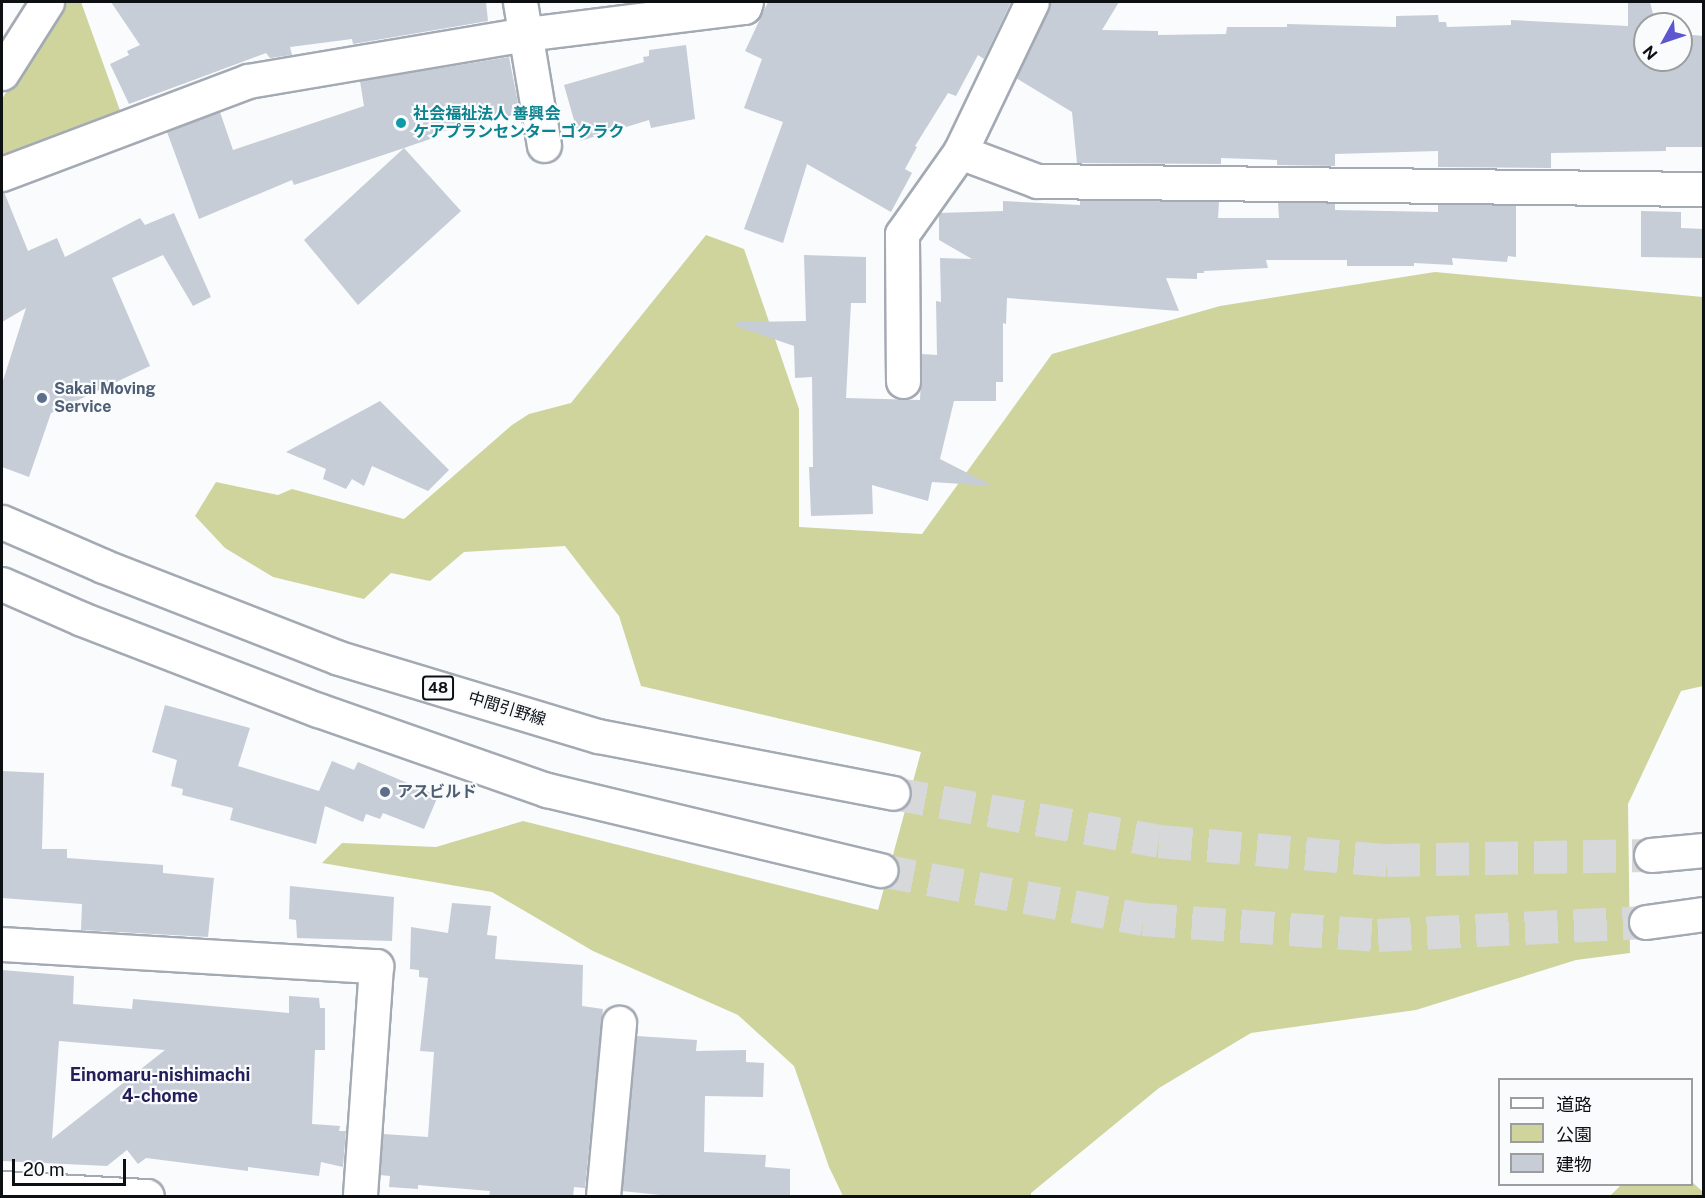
<!DOCTYPE html>
<meta charset="utf-8">
<style>
body{margin:0}
#map{position:relative;width:1705px;height:1198px;overflow:hidden;background:#f9fbfd;font-family:"Public Sans","Noto Sans JP",sans-serif}
div>[style]{position:absolute}
.green>*{inset:0;background:#cfd49d}
.building>*{inset:0;background:#c6cdd7}
.major-tunnel>*{height:33px;margin-top:-16.5px;transform-origin:0;background:repeating-linear-gradient(90deg,#d6d8da 0 33px,transparent 0 49px)}
.roads{filter:drop-shadow(2px 0 #a3aab3) drop-shadow(-2px 0 #a3aab3) drop-shadow(0 2px #a3aab3) drop-shadow(0 -2px #a3aab3)}
.minor>*{height:33px;margin:-16.5px;padding:0 16.5px;transform-origin:16.5px;border-radius:16.5px;background:#fff}
.major>*{height:33px;margin:-16.5px;padding:0 16.5px;transform-origin:16.5px;border-radius:16.5px;background:#fff}
.dots>*{width:16px;height:16px;translate:-50% -50%;box-sizing:border-box;border:3px solid #f9fbfd;border-radius:50%}
span{translate:-50% -50%;white-space:nowrap;text-align:center;line-height:1.15;-webkit-text-stroke:4.5px #f9fbfd;paint-order:stroke}
.shield-label span{padding:2px 4px;background:#f9fbfd;border:2px solid;border-radius:4px;-webkit-text-stroke-width:0}
.shield-label{font-size:15px;color:#0d1013;font-weight:700}
.culture-label{font-size:16px;color:#0d838f;font-weight:700}
.left{translate:0 -50%;text-align:left}
.service-label{font-size:16px;color:#4e5e75;font-weight:700}
.street-label{font-size:16px;color:#0d1013}
.neighbourhood-label{font-size:18px;color:#241f59;font-weight:700}
.frame{position:absolute;inset:0;border:3px solid #0d1013;pointer-events:none}
.legend{position:absolute;left:1498px;top:1078px;width:195px;height:108px;box-sizing:border-box;background:#f9fbfd;border:2px solid #9b9d9f;margin:0;padding:8px 10px;list-style:none;font-size:18px;color:#0d1013}
.legend li{display:flex;align-items:center;gap:12px;height:30px}
.legend b{width:30px;border:2px solid #9b9d9f}
.north{position:absolute;left:1633px;top:12px;width:60px;height:60px;box-sizing:border-box;background:#f9fbfd;border:2px solid #9b9d9f;border-radius:50%;rotate:230deg;font-size:16px;font-weight:700;line-height:24px;text-align:center;color:#0d1013}
.north::after{content:'';display:block;margin:auto;width:21px;height:27px;background:#5e56ce;clip-path:polygon(50% 0,100% 100%,50% 72%,0 100%)}
.scale{position:absolute;left:12px;top:1159px;width:114px;height:27px;box-sizing:border-box;border:3px solid #0d1013;border-top:0;padding-left:8px;font-size:18px;line-height:21px;white-space:nowrap;color:#0d1013;-webkit-text-stroke:4px #f9fbfd;paint-order:stroke}
</style>
<div id="map">
<div class="green">
<i style="clip-path:polygon(65px 2px,81px 2px,122px 116px,2px 163px,2px 99px)"></i>
<i style="clip-path:polygon(706px 235px,744px 249px,799px 409px,799px 527px,922px 534px,1052px 354px,1220px 306px,1435px 272px,1703px 297px,1703px 686px,1681px 691px,1628px 804px,1630px 953px,1576px 960px,1416px 1010px,1251px 1033px,1159px 1088px,1031px 1193px,1031px 1196px,843px 1196px,829px 1167px,794px 1066px,738px 1015px,593px 951px,492px 892px,322px 863px,342px 843px,436px 847px,523px 821px,878px 910px,921px 752px,641px 686px,619px 616px,565px 546px,464px 552px,430px 581px,391px 573px,364px 599px,273px 577px,225px 548px,195px 516px,216px 482px,278px 495px,292px 489px,404px 519px,512px 425px,529px 414px,571px 403px)"></i>
<i style="clip-path:polygon(1692px 1182px,1703px 1192px,1703px 1196px,1610px 1196px,1621px 1185px)"></i>
</div>
<div class="building">
<i style="clip-path:polygon(111px 2px,486px 2px,488px 21px,353px 44px,352px 39px,290px 47px,292px 55px,270px 58px,266px 53px,129px 104px,110px 64px,129px 55px,127px 51px,140px 45px)"></i>
<i style="clip-path:polygon(768px 2px,1011px 2px,984px 59px,978px 55px,956px 96px,948px 93px,915px 146px,917px 147px,905px 169px,912px 173px,891px 212px,807px 164px,783px 243px,744px 229px,783px 122px,744px 108px,762px 59px,745px 51px)"></i>
<i style="clip-path:polygon(1051px 2px,1119px 2px,1102px 30px,1158px 31px,1158px 35px,1226px 34px,1227px 27px,1287px 27px,1287px 24px,1396px 27px,1396px 16px,1438px 15px,1439px 22px,1446px 22px,1447px 27px,1511px 25px,1511px 20px,1628px 26px,1628px 2px,1650px 2px,1653px 14px,1668px 12px,1668px 24px,1645px 24px,1645px 60px,1681px 60px,1681px 34px,1704px 36px,1704px 147px,1666px 147px,1666px 151px,1551px 153px,1551px 168px,1438px 167px,1438px 151px,1335px 154px,1335px 166px,1277px 165px,1277px 160px,1221px 158px,1221px 164px,1077px 163px,1072px 112px,1016px 78px)"></i>
<i style="clip-path:polygon(686px 45px,695px 119px,651px 128px,649px 120px,580px 141px,564px 85px,644px 62px,643px 57px,649px 56px,649px 50px)"></i>
<i style="clip-path:polygon(509px 57px,518px 103px,514px 106px,513px 115px,436px 133px,436px 137px,404px 148px,461px 211px,358px 305px,304px 240px,404px 148px,294px 185px,292px 180px,199px 219px,167px 132px,220px 112px,233px 150px,364px 106px,360px 81px)"></i>
<i style="clip-path:polygon(2px 192px,4px 192px,28px 251px,57px 238px,65px 257px,140px 218px,145px 225px,174px 213px,211px 297px,193px 306px,163px 255px,112px 278px,150px 366px,51px 413px,29px 477px,2px 467px,2px 384px,26px 308px,2px 322px)"></i>
<i style="clip-path:polygon(1080px 200px,1219px 202px,1218px 218px,1279px 218px,1278px 203px,1335px 203px,1335px 210px,1438px 212px,1438px 205px,1516px 205px,1516px 257px,1508px 256px,1507px 262px,1452px 258px,1453px 265px,1414px 263px,1414px 266px,1347px 266px,1347px 260px,1266px 260px,1268px 268px,1204px 271px,1204px 273px,1197px 273px,1197px 279px,1166px 278px,1179px 311px,1007px 298px,1006px 324px,1003px 323px,1003px 382px,996px 382px,996px 401px,954px 401px,940px 459px,993px 486px,932px 482px,928px 501px,872px 485px,873px 514px,811px 516px,809px 467px,813px 467px,812px 377px,795px 378px,794px 346px,736px 326px,737px 322px,806px 321px,804px 255px,866px 257px,866px 303px,851px 303px,846px 398px,920px 400px,922px 354px,937px 355px,936px 301px,941px 302px,940px 258px,972px 259px,939px 240px,939px 213px,1003px 211px,1003px 201px,1080px 205px)"></i>
<i style="clip-path:polygon(1641px 211px,1681px 212px,1681px 228px,1704px 229px,1704px 258px,1641px 257px)"></i>
<i style="clip-path:polygon(380px 401px,449px 470px,428px 491px,372px 466px,364px 486px,352px 479px,346px 489px,323px 479px,326px 469px,286px 452px)"></i>
<i style="clip-path:polygon(165px 705px,250px 728px,238px 766px,319px 791px,332px 761px,354px 770px,358px 762px,438px 796px,424px 829px,383px 813px,380px 819px,366px 814px,363px 822px,325px 806px,316px 844px,230px 820px,233px 808px,182px 795px,183px 789px,171px 786px,177px 760px,152px 752px)"></i>
<i style="clip-path:polygon(2px 771px,44px 773px,42px 849px,67px 849px,67px 858px,163px 865px,163px 873px,214px 878px,208px 937px,81px 930px,82px 904px,2px 898px)"></i>
<i style="clip-path:polygon(290px 886px,394px 897px,392px 941px,297px 938px,296px 920px,289px 919px)"></i>
<i style="clip-path:polygon(452px 903px,491px 906px,487px 935px,497px 936px,495px 959px,583px 965px,582px 1006px,603px 1009px,585px 1188px,574px 1187px,573px 1197px,489px 1197px,490px 1191px,418px 1185px,418px 1189px,389px 1187px,390px 1176px,380px 1175px,383px 1134px,428px 1137px,434px 1052px,420px 1051px,428px 978px,419px 977px,419px 970px,410px 969px,411px 927px,448px 933px)"></i>
<i style="clip-path:polygon(evenodd,2px 970px,74px 976px,73px 1004px,132px 1009px,133px 999px,289px 1013px,289px 996px,319px 998px,320px 1008px,325px 1008px,325px 1050px,315px 1050px,312px 1124px,340px 1126px,339px 1131px,346px 1131px,343px 1167px,321px 1162px,319px 1176px,248px 1167px,248px 1171px,146px 1158px,138px 1164px,127px 1150px,107px 1166px,2px 1161px,2px 970px,59px 1041px,165px 1050px,52px 1139px,59px 1041px)"></i>
<i style="clip-path:polygon(637px 1036px,697px 1040px,696px 1051px,746px 1050px,746px 1062px,764px 1063px,763px 1097px,705px 1096px,704px 1152px,766px 1155px,765px 1167px,790px 1169px,790px 1197px,680px 1197px,622px 1191px)"></i>
</div>
<div class="major-tunnel">
<i style="left:893px;top:793px;width:270px;rotate:10.2deg"></i>
<i style="left:1159px;top:841px;width:229px;rotate:4.8deg"></i>
<i style="left:1387px;top:860px;width:264px;rotate:-1.1deg"></i>
<i style="left:881px;top:870px;width:267px;rotate:10.6deg"></i>
<i style="left:1143px;top:919px;width:236px;rotate:3.9deg"></i>
<i style="left:1378px;top:935px;width:268px;rotate:-2.8deg"></i>
</div>
<div class="roads">
<div class="minor">
<i style="left:520px;top:2px;width:145px;rotate:80.5deg"></i>
<i style="left:2px;top:73px;width:84px;rotate:-57.6deg"></i>
<i style="left:960px;top:152px;width:82px;rotate:20.6deg"></i>
<i style="left:1037px;top:181px;width:667px;rotate:0.69deg"></i>
<i style="left:2px;top:174px;width:263px;rotate:-20.7deg"></i>
<i style="left:248px;top:81px;width:282px;rotate:-9.6deg"></i>
<i style="left:526px;top:34px;width:220px;rotate:-7.1deg"></i>
<i style="left:744px;top:7px;width:5px;rotate:-68deg"></i>
<i style="left:903px;top:381px;width:147px;rotate:-90.4deg"></i>
<i style="left:902px;top:234px;width:100px;rotate:-54.7deg"></i>
<i style="left:960px;top:152px;width:166px;rotate:-64.4deg"></i>
<i style="left:2px;top:944px;width:375px;rotate:3.4deg"></i>
<i style="left:376px;top:966px;width:231px;rotate:94deg"></i>
<i style="left:2px;top:1188px;width:145px;rotate:3.2deg"></i>
<i style="left:603px;top:1196px;width:174px;rotate:-84.7deg"></i>
</div>
<div class="major">
<i style="left:2px;top:522px;width:110px;rotate:23.5deg"></i>
<i style="left:103px;top:566px;width:253px;rotate:21.3deg"></i>
<i style="left:339px;top:658px;width:270px;rotate:16.8deg"></i>
<i style="left:598px;top:736px;width:300px;rotate:10.9deg"></i>
<i style="left:2px;top:584px;width:87px;rotate:23.6deg"></i>
<i style="left:82px;top:619px;width:253px;rotate:21.1deg"></i>
<i style="left:318px;top:710px;width:243px;rotate:19.3deg"></i>
<i style="left:547px;top:790px;width:343px;rotate:13.5deg"></i>
<i style="left:1651px;top:855px;width:53px;rotate:-5.4deg"></i>
<i style="left:1646px;top:922px;width:59px;rotate:-7.9deg"></i>
</div>
</div>
<div class="dots">
<i style="left:401px;top:123px;background:#0f9aa8"></i>
<i style="left:42px;top:398px;background:#5c6f8a"></i>
<i style="left:385px;top:792px;background:#5c6f8a"></i>
</div>
<div class="shield-label">
<span style="left:438px;top:688px">48</span>
</div>
<div class="culture-label">
<span class="left" style="left:413px;top:123px">社会福祉法人 善興会<br>ケアプランセンター ゴクラク</span>
</div>
<div class="service-label">
<span class="left" style="left:54px;top:398px">Sakai Moving<br>Service</span>
<span class="left" style="left:397px;top:792px">アスビルド</span>
</div>
<div class="street-label">
<span style="left:507px;top:709px;rotate:17deg">中間引野線</span>
</div>
<div class="neighbourhood-label">
<span style="left:160px;top:1086px">Einomaru-nishimachi<br>4-chome</span>
</div>
<div class="frame"></div>
<ul class="legend">
<li><b style="height:8px;background:#fff"></b>道路</li>
<li><b style="height:16px;background:#cfd49d"></b>公園</li>
<li><b style="height:16px;background:#c6cdd7"></b>建物</li>
</ul>
<div class="north">N</div>
<div class="scale">20 m</div>
</div>
